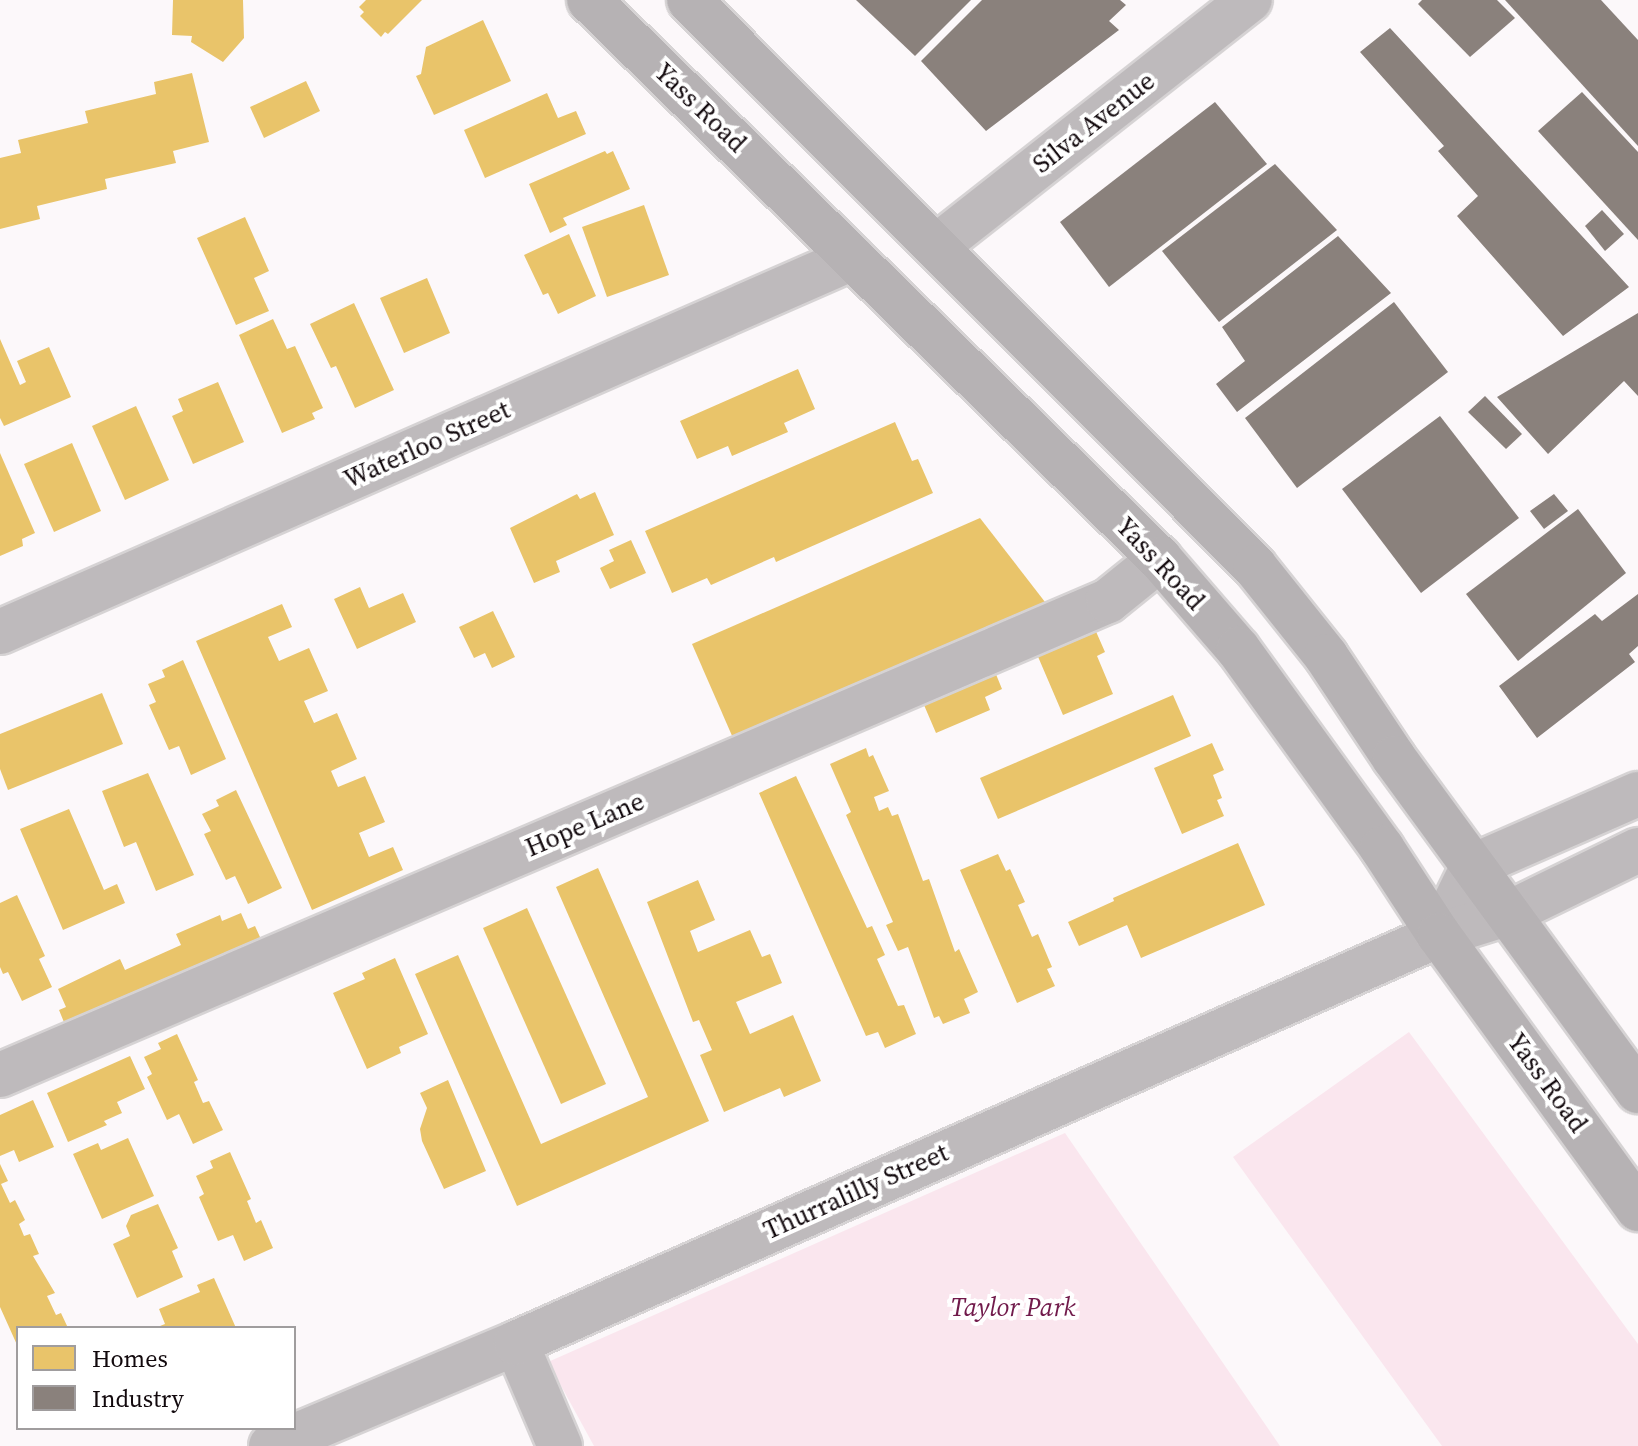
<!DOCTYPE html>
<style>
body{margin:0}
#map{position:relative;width:1638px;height:1446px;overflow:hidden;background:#fcf8fa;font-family:"Source Serif 4",serif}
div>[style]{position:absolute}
.green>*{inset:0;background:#fae6ee}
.homes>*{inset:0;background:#e9c46a}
.industry>*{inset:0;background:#8a817c}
.roads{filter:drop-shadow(2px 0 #d6d3d4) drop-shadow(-2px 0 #d6d3d4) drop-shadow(0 2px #d6d3d4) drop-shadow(0 -2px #d6d3d4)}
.minor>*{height:44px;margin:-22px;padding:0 22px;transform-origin:22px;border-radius:22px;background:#bebabc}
.major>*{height:44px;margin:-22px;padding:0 22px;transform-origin:22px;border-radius:22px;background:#b6b2b4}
span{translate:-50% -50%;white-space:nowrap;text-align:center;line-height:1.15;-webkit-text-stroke:8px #fff;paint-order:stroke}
.street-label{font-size:26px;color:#12090d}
.park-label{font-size:26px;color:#711a4b;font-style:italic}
.legend{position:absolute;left:16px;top:1326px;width:280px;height:104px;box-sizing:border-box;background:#fff;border:2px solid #a09d9e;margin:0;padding:10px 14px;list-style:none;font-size:24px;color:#12090d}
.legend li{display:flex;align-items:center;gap:16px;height:40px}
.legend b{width:40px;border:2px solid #a09d9e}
</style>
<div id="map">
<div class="green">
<i style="clip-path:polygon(1409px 1032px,1638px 1344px,1638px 1446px,1442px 1446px,1233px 1157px)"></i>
<i style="clip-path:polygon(1065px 1133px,1280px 1446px,594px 1446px,548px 1362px)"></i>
</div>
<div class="homes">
<i style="clip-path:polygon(173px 0,243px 0,244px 38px,223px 62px,191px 42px,192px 36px,172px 35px)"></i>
<i style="clip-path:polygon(366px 0,422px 0,388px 34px,385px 32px,381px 37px,360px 16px,364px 12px,359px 7px)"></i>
<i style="clip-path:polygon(483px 20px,511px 81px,434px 115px,416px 76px,421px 74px,426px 47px)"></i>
<i style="clip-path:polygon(192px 73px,209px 142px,173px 151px,176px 163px,105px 179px,107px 189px,37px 206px,40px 219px,0 229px,0 158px,21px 153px,18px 140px,88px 123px,85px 111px,156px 94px,154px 82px)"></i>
<i style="clip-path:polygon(306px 81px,320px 111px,264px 138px,250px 107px)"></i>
<i style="clip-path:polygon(547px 93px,558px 118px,576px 111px,586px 134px,485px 178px,464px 130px)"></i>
<i style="clip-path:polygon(605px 151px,607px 154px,613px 151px,630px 189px,563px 218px,567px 225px,550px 233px,529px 184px)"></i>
<i style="clip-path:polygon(644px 205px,669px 275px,607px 297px,582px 227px)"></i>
<i style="clip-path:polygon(245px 217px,269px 271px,254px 278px,269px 311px,236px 325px,197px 238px)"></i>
<i style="clip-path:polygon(569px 234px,596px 296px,558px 314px,548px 293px,543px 295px,524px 255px)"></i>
<i style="clip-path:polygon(427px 278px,450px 333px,404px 353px,380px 298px)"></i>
<i style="clip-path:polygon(354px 303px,394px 390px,355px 408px,336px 366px,331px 368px,310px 324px)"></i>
<i style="clip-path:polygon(273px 319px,287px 349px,295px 346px,323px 408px,312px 413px,315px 419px,282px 433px,239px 335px)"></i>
<i style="clip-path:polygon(0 339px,20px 385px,26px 382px,17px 361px,49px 347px,71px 397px,4px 426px,0 418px)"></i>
<i style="clip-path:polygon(798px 369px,815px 409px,784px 423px,788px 432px,732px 456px,728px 446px,697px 459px,680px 421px)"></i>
<i style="clip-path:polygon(218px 382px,244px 442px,193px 464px,172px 416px,183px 411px,178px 399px)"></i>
<i style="clip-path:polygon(136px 406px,169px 480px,125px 500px,92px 426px)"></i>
<i style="clip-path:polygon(895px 422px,912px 461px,918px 459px,933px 493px,776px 562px,774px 557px,711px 585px,707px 578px,672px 593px,645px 531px)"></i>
<i style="clip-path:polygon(72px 443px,101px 511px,54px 532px,24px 464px)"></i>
<i style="clip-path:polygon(0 453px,35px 533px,22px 539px,23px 546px,0 556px)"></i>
<i style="clip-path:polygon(595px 492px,614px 535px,556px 561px,560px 572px,534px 583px,510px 528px,577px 494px,580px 499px)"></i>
<i style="clip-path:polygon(980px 518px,1045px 602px,733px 738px,692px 644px)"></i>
<i style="clip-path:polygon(631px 540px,646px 573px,610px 589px,600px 568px,614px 561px,609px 550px)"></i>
<i style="clip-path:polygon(360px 587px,369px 608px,403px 593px,416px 622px,357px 649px,334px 599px)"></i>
<i style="clip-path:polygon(282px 604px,292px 627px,268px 637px,279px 661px,309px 648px,328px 691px,304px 701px,314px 723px,337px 713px,357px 759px,331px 771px,338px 787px,365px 776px,385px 822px,359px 833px,369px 857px,393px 847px,403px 870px,312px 910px,196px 641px)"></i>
<i style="clip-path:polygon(493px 611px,515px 657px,492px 668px,485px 653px,474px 658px,459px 627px)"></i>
<i style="clip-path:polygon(1094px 627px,1105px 652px,1097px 656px,1113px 694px,1063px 715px,1036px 652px)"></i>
<i style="clip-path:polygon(183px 660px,226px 759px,191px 775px,179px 746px,169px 750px,149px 705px,156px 702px,148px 684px,165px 677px,162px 670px)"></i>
<i style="clip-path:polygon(993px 667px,1002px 689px,985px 697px,990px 710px,936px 733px,921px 698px)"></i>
<i style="clip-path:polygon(102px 693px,123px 744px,8px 790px,0 769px,0 734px)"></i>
<i style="clip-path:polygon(1173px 695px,1191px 736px,998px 819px,980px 778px)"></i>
<i style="clip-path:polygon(1212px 743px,1224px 770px,1213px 775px,1222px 798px,1217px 800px,1224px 816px,1182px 834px,1154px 768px)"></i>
<i style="clip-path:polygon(866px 748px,869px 757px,873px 755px,889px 791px,874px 797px,879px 811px,888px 807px,892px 816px,898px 814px,923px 881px,929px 879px,955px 952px,959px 949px,978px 992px,964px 999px,970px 1013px,943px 1024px,939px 1016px,934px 1018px,908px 947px,898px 951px,886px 925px,893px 922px,846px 815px,851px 812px,830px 764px)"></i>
<i style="clip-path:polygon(148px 773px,194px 875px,156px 891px,136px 842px,124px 847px,102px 791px)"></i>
<i style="clip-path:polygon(796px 776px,867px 928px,872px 926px,885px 955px,877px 959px,898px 1006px,904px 1005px,916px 1034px,885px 1048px,878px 1032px,866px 1036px,759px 793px)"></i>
<i style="clip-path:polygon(236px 790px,282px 888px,248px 904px,235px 876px,226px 880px,204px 834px,211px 831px,202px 814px,219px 806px,216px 800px)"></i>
<i style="clip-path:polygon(69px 809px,104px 890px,117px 884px,125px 903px,63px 930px,20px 829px)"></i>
<i style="clip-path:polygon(1238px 843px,1265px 905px,1141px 958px,1127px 925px,1079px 946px,1068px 922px,1114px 901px,1113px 898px)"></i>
<i style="clip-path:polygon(998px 854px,1006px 871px,1010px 869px,1025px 902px,1018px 905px,1032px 937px,1038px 934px,1052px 967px,1047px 969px,1055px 986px,1017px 1003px,960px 870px)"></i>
<i style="clip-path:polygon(598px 868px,709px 1121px,517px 1206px,415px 974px,458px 955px,541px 1144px,648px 1097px,556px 887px)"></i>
<i style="clip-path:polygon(698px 880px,715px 920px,690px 931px,698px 952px,750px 930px,762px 957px,770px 954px,782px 983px,736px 1002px,750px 1034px,793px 1015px,821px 1081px,784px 1097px,780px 1088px,724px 1112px,700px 1055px,712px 1050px,699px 1020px,693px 1022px,647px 902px)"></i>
<i style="clip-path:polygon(17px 895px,45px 956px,39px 959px,52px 987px,22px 1001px,8px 972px,3px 974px,0 967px,0 903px)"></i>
<i style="clip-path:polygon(527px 908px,606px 1084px,561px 1104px,483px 928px)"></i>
<i style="clip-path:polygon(241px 913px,248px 929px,255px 926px,264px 946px,68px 1032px,59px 1010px,66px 1007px,58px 989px,120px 959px,125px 970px,181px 945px,176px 934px,220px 915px,222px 921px)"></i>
<i style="clip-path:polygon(395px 958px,428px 1034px,399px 1047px,401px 1053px,367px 1069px,333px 993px,365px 979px,362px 973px)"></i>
<i style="clip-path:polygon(177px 1034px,198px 1080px,194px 1082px,203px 1103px,209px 1101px,223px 1130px,193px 1144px,179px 1114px,167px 1120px,147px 1077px,152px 1074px,144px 1057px,161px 1049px,158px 1043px)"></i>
<i style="clip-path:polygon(130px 1056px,145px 1089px,117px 1102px,122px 1113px,104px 1121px,107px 1125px,68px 1142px,47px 1093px)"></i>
<i style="clip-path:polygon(448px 1080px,486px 1171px,444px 1189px,422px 1141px,420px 1129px,427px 1108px,420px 1093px)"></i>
<i style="clip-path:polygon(33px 1100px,54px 1147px,19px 1162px,14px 1150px,0 1156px,0 1115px)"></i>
<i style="clip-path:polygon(128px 1138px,154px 1196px,102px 1219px,73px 1154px,98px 1143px,101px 1150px)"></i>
<i style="clip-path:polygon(230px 1152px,251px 1199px,247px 1201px,256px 1223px,261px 1220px,273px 1248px,244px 1261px,233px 1235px,218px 1241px,199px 1197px,204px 1194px,196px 1176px,213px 1168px,210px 1161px)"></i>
<i style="clip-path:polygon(0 1164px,8px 1181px,1px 1184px,10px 1203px,15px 1200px,25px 1220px,19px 1224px,24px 1236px,30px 1234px,39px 1254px,33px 1256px,55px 1293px,47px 1296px,56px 1315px,61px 1313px,68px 1328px,18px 1328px,18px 1347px,0 1307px)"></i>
<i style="clip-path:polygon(158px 1204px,178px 1248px,172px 1251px,183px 1277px,137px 1298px,113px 1244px,130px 1236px,126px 1226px,131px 1215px)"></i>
<i style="clip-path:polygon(214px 1278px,236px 1328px,155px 1328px,165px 1324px,159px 1309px,200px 1292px,197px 1285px)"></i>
</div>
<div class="industry">
<i style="clip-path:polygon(856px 0,971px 0,915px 56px)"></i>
<i style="clip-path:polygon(982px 0,1120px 0,1126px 5px,1109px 21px,1119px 30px,986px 131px,921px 61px)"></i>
<i style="clip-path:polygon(1422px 0,1497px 0,1515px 18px,1470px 57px,1418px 4px)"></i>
<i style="clip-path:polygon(1505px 0,1601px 0,1638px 40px,1638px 146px)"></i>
<i style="clip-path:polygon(1390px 28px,1629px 287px,1563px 336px,1457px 216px,1478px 196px,1438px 151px,1444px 146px,1360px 52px)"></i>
<i style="clip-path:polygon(1582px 92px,1638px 152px,1638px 240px,1538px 131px)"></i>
<i style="clip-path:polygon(1215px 102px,1267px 164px,1109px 287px,1060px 222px)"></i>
<i style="clip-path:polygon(1275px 164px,1337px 230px,1219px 322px,1162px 251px)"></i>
<i style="clip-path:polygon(1602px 210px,1624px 234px,1605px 251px,1585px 226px)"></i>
<i style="clip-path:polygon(1338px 236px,1391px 293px,1237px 412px,1216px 384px,1245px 361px,1222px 327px)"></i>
<i style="clip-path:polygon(1394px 302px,1448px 372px,1297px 488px,1245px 418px)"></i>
<i style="clip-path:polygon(1638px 313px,1638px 396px,1624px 381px,1548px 454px,1497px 397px)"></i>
<i style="clip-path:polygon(1485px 396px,1522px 434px,1506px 449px,1468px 412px)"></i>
<i style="clip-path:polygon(1440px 416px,1519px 518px,1421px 593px,1342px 489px)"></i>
<i style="clip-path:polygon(1554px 494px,1568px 511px,1544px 529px,1530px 511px)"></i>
<i style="clip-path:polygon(1578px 509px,1626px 573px,1518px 661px,1466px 594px)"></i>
<i style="clip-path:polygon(1638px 594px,1638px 646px,1629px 654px,1635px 662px,1537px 738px,1499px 686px,1595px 614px,1602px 621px)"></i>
</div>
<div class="roads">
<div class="minor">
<i style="left:937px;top:246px;width:398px;rotate:-38.2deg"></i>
<i style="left:0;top:632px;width:931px;rotate:-23.68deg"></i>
<i style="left:1439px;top:935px;width:77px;rotate:-63.8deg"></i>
<i style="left:1473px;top:866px;width:180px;rotate:-23.6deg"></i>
<i style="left:0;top:1075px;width:1205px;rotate:-23.16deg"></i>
<i style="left:1108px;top:601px;width:67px;rotate:-38.9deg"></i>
<i style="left:516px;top:1343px;width:112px;rotate:66.9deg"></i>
<i style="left:271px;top:1446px;width:266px;rotate:-22.8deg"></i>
<i style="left:516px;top:1343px;width:1009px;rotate:-23.85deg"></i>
<i style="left:1439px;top:935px;width:73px;rotate:-17.4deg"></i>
<i style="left:1509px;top:913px;width:144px;rotate:-26deg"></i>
</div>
<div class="major">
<i style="left:589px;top:0;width:799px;rotate:44.39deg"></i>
<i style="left:1160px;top:559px;width:119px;rotate:49.1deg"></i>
<i style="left:1238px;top:649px;width:246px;rotate:54.1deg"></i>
<i style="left:1382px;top:848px;width:104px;rotate:56.8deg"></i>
<i style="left:1439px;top:935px;width:339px;rotate:54deg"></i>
<i style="left:689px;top:0;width:801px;rotate:45.05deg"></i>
<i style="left:1255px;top:567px;width:114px;rotate:51.4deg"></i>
<i style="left:1326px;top:656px;width:123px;rotate:56.3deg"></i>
<i style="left:1394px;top:758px;width:413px;rotate:53.8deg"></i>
</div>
</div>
<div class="street-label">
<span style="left:700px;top:108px;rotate:44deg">Yass Road</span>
<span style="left:1094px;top:123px;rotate:-38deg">Silva Avenue</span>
<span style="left:427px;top:445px;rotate:-24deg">Waterloo Street</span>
<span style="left:1160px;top:564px;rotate:47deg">Yass Road</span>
<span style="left:585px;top:825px;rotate:-23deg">Hope Lane</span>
<span style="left:1547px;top:1083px;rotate:54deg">Yass Road</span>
<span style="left:856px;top:1192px;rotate:-24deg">Thurralilly Street</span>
</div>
<div class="park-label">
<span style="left:1013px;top:1308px">Taylor Park</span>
</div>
<ul class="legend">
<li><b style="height:22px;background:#e9c46a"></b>Homes</li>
<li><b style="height:22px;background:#8a817c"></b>Industry</li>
</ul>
</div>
